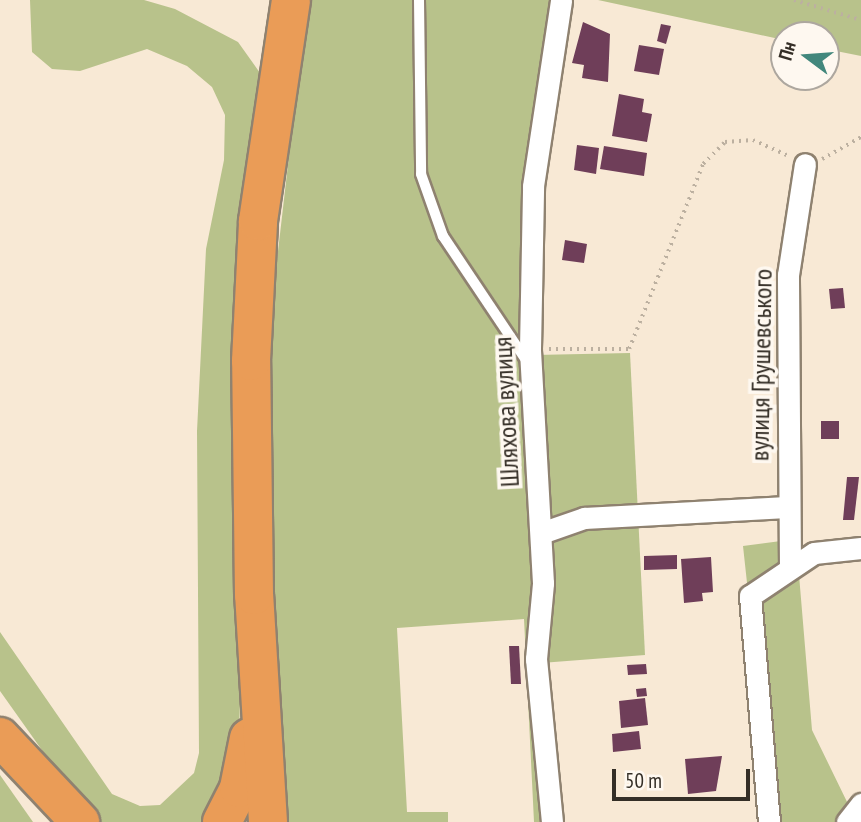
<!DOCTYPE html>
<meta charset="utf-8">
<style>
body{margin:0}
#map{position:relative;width:861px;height:822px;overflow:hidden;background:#f8e9d5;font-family:"PT Sans Narrow",sans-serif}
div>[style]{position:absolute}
.green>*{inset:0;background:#b8c28b}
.building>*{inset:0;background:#6f3e59}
.path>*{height:3.5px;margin-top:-1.75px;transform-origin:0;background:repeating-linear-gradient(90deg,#bcb0a0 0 2px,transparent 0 7px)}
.roads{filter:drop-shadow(2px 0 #8f8270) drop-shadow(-2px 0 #8f8270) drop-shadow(0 2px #8f8270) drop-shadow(0 -2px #8f8270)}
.lane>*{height:10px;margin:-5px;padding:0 5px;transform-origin:5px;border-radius:5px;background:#fff}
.street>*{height:21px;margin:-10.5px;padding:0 10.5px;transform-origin:10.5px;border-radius:10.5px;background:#fff}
.highway>*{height:38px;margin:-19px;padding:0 19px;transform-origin:19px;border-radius:19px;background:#ea9c57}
span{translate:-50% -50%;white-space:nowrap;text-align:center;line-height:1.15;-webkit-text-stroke:7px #fef8f0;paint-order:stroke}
.street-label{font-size:26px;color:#342e26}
.north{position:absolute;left:770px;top:21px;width:70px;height:70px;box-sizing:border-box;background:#fef8f0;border:2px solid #ada79f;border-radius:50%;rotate:286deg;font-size:19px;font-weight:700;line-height:28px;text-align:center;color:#342e26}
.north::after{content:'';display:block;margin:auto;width:24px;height:32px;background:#42877c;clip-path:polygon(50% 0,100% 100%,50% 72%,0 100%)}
.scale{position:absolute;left:612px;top:769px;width:138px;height:32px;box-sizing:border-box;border:4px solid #342e26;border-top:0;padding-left:9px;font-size:21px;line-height:24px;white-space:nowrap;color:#342e26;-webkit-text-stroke:5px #fef8f0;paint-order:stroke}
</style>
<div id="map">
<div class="green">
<i style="clip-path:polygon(30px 0,144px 0,175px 9px,238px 42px,265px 80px,239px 729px,209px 822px,93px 822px,0 691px,0 632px,112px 794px,140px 806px,160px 805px,194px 773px,199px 753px,197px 431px,206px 249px,224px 160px,225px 115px,212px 87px,187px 66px,147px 49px,80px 71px,52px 69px,32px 52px)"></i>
<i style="clip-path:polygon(307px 0,552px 0,528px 145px,526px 282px,547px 822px,534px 822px,524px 619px,397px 628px,407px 812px,448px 812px,448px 822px,282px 822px,265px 364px)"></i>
<i style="clip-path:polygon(598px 0,861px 0,861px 56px,826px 49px,826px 35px,784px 40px)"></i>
<i style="clip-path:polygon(630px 353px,645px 655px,541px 663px,535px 355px)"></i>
<i style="clip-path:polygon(796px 539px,812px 730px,850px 808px,841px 822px,773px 822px,743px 546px)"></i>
<i style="clip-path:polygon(0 775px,33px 822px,0 822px)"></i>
</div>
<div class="building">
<i style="clip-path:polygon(583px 22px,610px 34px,608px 82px,582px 78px,584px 65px,572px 63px)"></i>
<i style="clip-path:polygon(661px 24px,671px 26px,666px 44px,657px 41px)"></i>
<i style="clip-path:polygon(639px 45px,664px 49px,659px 75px,634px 71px)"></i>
<i style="clip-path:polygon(619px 94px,644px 99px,642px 112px,652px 114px,647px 142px,612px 136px)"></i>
<i style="clip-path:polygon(577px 145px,599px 148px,596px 174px,574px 170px)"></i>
<i style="clip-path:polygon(604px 146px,647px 153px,644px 176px,600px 169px)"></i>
<i style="clip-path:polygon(565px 240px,587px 244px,584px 263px,562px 260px)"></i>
<i style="clip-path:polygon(843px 288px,845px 308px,831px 309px,829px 289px)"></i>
<i style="clip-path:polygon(821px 421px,839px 421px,839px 439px,821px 439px)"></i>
<i style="clip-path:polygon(847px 477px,859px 477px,854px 520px,843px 520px)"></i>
<i style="clip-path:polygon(677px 555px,677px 569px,644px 570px,644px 556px)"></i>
<i style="clip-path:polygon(711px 557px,713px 592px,702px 593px,703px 601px,684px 603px,681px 559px)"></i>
<i style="clip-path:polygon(509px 646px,519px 646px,521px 684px,511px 684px)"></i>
<i style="clip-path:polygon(646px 664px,647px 674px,628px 675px,627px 665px)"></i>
<i style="clip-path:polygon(646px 688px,647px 696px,637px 697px,636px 689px)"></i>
<i style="clip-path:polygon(645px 698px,648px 725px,621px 728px,619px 701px)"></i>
<i style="clip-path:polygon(639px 731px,641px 749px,613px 752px,612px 734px)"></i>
<i style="clip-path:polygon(722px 756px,716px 791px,688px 794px,685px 759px)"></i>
</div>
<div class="path">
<i style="left:794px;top:0;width:70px;rotate:16.6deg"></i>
<i style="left:822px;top:159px;width:45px;rotate:-29.4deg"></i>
<i style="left:549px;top:349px;width:80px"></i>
<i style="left:629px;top:349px;width:199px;rotate:-68.2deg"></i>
<i style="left:703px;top:164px;width:31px;rotate:-45deg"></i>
<i style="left:725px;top:142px;width:28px;rotate:-4deg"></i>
<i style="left:753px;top:140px;width:39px;rotate:24deg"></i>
</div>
<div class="roads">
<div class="lane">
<i style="left:419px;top:0;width:174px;rotate:89.3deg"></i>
<i style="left:421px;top:174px;width:66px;rotate:70.5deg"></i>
<i style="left:443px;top:236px;width:149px;rotate:56.2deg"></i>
</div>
<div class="street">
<i style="left:541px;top:533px;width:46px;rotate:-19.2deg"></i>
<i style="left:584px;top:518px;width:203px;rotate:-3.1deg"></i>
<i style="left:790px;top:567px;width:292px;rotate:-90.4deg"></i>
<i style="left:788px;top:275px;width:112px;rotate:-81.3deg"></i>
<i style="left:552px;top:822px;width:164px;rotate:-95.6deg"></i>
<i style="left:536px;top:659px;width:76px;rotate:-84.7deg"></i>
<i style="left:543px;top:583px;width:235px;rotate:-93.2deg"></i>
<i style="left:530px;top:348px;width:162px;rotate:-88.9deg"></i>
<i style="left:533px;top:186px;width:188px;rotate:-81.4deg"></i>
<i style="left:769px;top:822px;width:227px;rotate:-94.8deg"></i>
<i style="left:750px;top:596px;width:77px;rotate:-33.9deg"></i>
<i style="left:814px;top:553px;width:47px;rotate:-6.1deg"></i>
<i style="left:847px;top:822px;width:23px;rotate:-52deg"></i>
</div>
<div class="highway">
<i style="left:0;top:737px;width:117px;rotate:46.7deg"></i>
<i style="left:222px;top:822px;width:38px;rotate:-63deg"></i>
<i style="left:239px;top:788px;width:51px;rotate:-78.7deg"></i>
<i style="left:268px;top:822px;width:227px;rotate:-93.5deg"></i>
<i style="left:254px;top:595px;width:234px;rotate:-90.7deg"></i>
<i style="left:251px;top:361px;width:140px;rotate:-87.1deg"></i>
<i style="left:258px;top:221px;width:223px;rotate:-81.5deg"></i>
</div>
</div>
<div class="street-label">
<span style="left:761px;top:365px;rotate:-89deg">вулиця Грушевського</span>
<span style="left:506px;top:412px;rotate:-93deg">Шляхова вулиця</span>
</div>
<div class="north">Пн</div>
<div class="scale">50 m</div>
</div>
